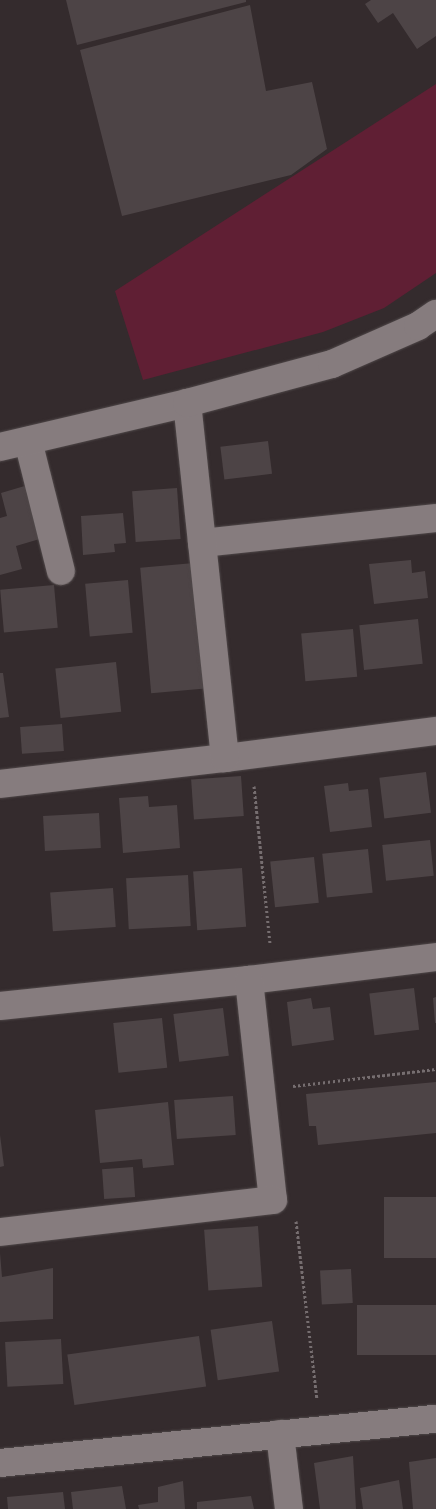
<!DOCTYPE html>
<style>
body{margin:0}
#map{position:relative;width:436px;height:1509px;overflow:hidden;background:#342b2d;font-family:Bitter,serif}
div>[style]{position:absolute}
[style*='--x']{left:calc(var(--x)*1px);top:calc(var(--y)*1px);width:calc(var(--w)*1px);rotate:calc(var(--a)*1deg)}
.green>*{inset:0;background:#601f34}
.building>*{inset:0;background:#4d4446;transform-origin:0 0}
.path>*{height:3px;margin-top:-1.5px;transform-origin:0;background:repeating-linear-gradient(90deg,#766e70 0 2.5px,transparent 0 5px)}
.roads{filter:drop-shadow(0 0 1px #4f4849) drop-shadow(0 0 1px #4f4849)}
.minor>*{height:28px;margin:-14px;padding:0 14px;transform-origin:14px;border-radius:14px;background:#867c7e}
.tertiary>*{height:28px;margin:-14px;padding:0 14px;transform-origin:14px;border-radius:14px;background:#867c7e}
span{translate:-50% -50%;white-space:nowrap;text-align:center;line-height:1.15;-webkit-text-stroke:4px #342b2d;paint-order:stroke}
</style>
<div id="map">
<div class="green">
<i style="clip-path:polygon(436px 84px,436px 273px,384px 308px,323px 332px,143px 380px,115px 291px)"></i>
</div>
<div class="building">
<i style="clip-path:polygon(66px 0,246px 0,246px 2px,77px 45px)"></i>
<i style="clip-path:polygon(371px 0,436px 0,436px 36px,417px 49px,393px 13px,378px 23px,365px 4px)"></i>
<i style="clip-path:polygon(250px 5px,266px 91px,312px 82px,327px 149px,291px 175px,122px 216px,80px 50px)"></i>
<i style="left:268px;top:441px;width:33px;height:48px;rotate:83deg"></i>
<i style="clip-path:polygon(28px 485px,43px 538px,16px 546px,22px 569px,0 575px,0 518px,7px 516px,1px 493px)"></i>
<i style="left:177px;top:488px;width:51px;height:45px;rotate:86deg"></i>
<i style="clip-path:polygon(123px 513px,126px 543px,114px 544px,115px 552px,83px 555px,81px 516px)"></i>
<i style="clip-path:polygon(411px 560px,412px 573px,425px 571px,428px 598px,374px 604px,369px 564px)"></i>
<i style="left:194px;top:563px;width:126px;height:54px;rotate:85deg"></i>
<i style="left:128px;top:580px;width:53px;height:43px;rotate:85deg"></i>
<i style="left:54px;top:585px;width:43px;height:54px;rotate:85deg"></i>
<i style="left:418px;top:619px;width:45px;height:59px;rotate:84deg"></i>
<i style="left:353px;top:629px;width:48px;height:52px;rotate:85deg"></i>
<i style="left:116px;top:662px;width:50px;height:61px;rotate:84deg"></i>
<i style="clip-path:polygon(0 673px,3px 673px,9px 717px,0 718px)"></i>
<i style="left:62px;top:724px;width:27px;height:42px;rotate:86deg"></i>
<i style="left:426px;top:772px;width:41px;height:47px;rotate:83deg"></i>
<i style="left:241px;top:776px;width:40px;height:50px;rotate:86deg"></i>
<i style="clip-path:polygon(348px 783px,349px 791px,368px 789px,372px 827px,330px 832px,324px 786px)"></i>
<i style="clip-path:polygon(148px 796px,149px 807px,177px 805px,180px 848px,123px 853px,119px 798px)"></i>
<i style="left:99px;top:813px;width:35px;height:56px;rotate:87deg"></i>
<i style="left:430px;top:840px;width:36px;height:48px;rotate:84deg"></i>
<i style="left:368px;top:849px;width:44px;height:46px;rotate:84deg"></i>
<i style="left:314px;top:857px;width:46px;height:44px;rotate:84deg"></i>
<i style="left:242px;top:868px;width:59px;height:49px;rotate:86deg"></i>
<i style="left:188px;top:875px;width:51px;height:62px;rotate:87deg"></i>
<i style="left:113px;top:888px;width:39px;height:63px;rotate:86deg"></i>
<i style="left:414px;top:988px;width:42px;height:45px;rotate:83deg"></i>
<i style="clip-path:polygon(436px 997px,436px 1023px,435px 1023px,433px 998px)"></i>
<i style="clip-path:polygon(311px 998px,313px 1009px,330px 1007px,334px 1040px,292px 1046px,287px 1002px)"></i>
<i style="left:223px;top:1008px;width:48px;height:50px;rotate:83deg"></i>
<i style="left:162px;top:1018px;width:50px;height:49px;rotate:84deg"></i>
<i style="clip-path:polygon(436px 1082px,436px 1133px,318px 1145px,316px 1126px,309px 1126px,306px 1094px)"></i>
<i style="left:233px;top:1096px;width:39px;height:59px;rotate:86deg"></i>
<i style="clip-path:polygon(168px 1102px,174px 1165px,143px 1168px,142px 1159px,100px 1163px,95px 1110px)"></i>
<i style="clip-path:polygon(0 1135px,4px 1166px,0 1167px)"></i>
<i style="left:133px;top:1167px;width:30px;height:31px;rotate:86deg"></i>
<i style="left:436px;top:1197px;width:61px;height:52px;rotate:90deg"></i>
<i style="left:258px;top:1226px;width:61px;height:54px;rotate:86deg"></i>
<i style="clip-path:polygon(0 1253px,2px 1277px,53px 1268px,53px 1319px,0 1322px)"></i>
<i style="left:351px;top:1269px;width:34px;height:31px;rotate:87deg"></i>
<i style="left:436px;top:1305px;width:50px;height:79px;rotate:90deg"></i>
<i style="left:272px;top:1321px;width:51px;height:62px;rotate:82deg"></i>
<i style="left:199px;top:1336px;width:51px;height:133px;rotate:82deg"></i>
<i style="left:61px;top:1339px;width:45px;height:56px;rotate:87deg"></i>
<i style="clip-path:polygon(353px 1456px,356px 1509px,320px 1509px,314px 1463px)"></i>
<i style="clip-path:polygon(436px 1458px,436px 1509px,413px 1509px,409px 1462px)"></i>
<i style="clip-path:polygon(399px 1480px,403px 1509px,363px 1509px,360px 1488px)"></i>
<i style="clip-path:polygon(183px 1481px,185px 1509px,139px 1509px,138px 1505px,158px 1502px,158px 1487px)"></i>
<i style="clip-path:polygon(122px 1486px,126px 1509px,73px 1509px,71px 1492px)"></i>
<i style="clip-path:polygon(63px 1492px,65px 1509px,8px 1509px,7px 1497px)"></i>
<i style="clip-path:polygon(251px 1496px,254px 1509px,197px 1509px,197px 1502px)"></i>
</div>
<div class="path">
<i style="--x:254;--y:786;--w:159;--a:84.2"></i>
<i style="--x:293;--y:1086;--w:144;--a:-6.8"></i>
<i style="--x:296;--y:1221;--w:179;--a:83.3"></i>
</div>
<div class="roads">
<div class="minor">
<i style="--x:28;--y:441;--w:134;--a:75.8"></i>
<i style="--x:202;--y:543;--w:235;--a:-6.1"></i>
<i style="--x:225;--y:758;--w:213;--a:-7.3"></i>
<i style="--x:0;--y:784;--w:226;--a:-6.6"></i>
<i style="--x:225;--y:758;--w:357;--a:-96.1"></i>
<i style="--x:249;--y:980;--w:188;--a:-7"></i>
<i style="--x:0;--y:1006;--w:250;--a:-6"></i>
<i style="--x:249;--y:980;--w:221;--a:83.8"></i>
<i style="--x:273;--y:1200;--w:275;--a:173.3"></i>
<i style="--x:280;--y:1434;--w:76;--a:83.2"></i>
<i style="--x:0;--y:1463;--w:438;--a:-5.8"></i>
</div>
<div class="tertiary">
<i style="--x:0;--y:447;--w:192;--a:-13.2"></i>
<i style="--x:187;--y:403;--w:150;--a:-15.1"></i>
<i style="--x:332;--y:364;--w:94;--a:-23.8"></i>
<i style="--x:418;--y:326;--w:22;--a:-34"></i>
</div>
</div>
</div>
